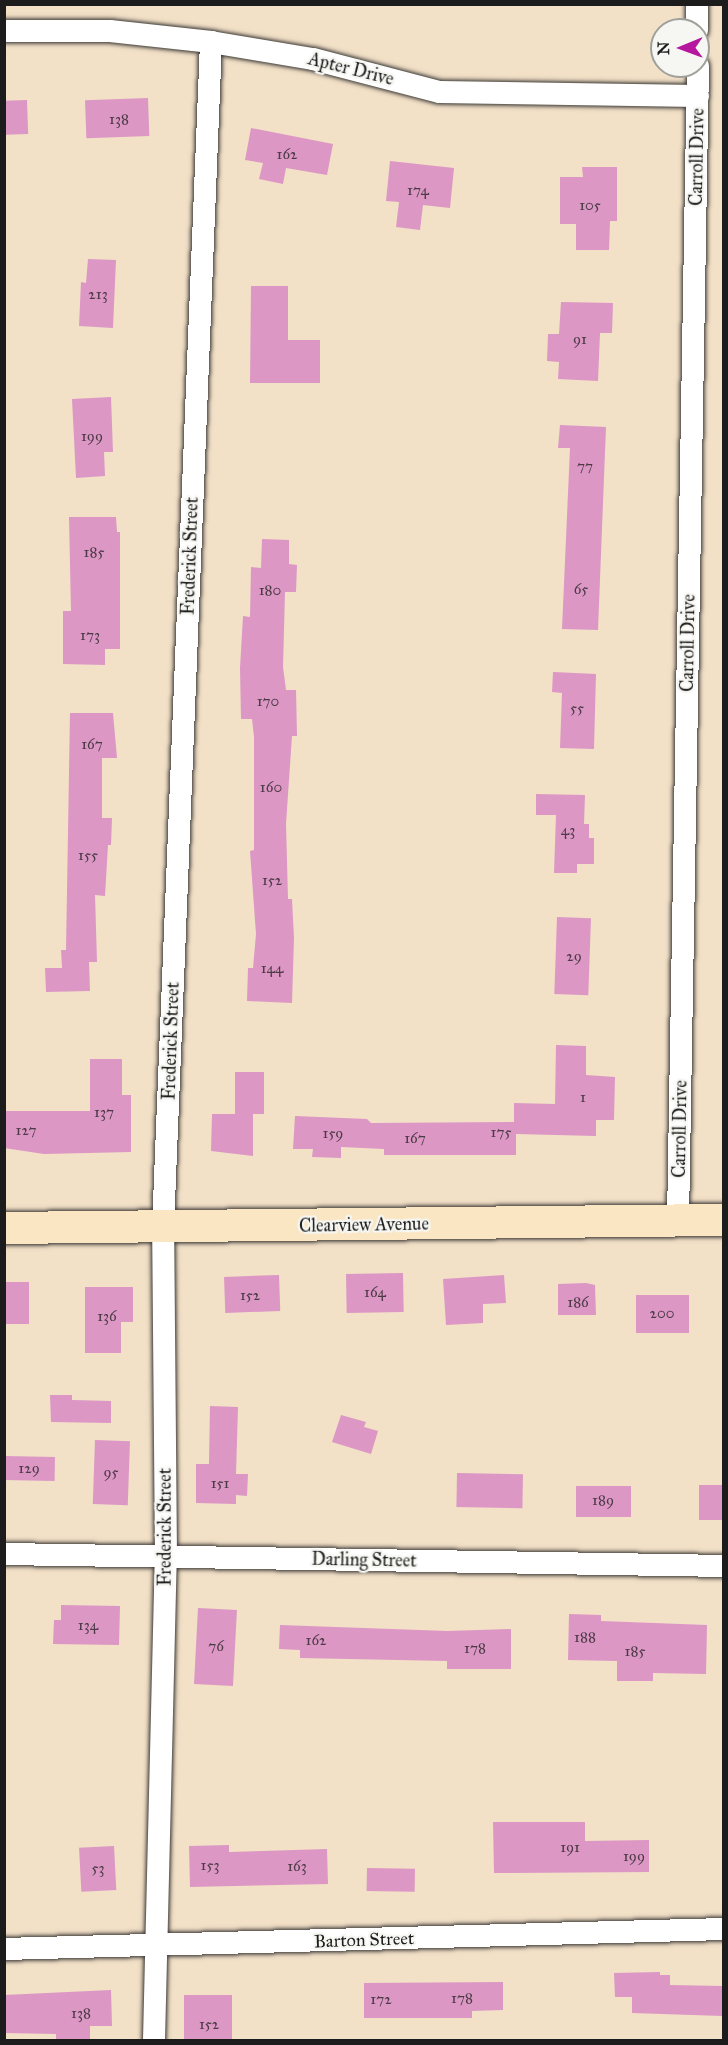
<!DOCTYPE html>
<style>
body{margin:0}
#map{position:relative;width:728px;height:2045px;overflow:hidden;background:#f2e0c7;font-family:"IM FELL Great Primer",serif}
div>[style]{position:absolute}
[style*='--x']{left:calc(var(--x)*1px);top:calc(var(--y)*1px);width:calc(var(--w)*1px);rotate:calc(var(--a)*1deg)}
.building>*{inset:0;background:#dc97c5;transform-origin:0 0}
.roads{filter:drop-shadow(0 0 2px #3c3936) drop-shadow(0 0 2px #3c3936)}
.street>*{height:22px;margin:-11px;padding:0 11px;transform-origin:11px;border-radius:11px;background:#fff}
.secondary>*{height:32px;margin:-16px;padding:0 16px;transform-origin:16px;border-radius:16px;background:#fbe6c4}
span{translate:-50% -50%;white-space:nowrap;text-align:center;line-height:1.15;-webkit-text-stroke:4.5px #f6f6f2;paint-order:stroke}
.number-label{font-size:15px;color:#4c3b46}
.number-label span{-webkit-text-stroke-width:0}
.street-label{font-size:18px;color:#1c1c1c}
.frame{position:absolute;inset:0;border:6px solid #1c1c1c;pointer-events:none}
.north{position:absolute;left:650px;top:18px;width:60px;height:60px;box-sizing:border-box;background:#f6f6f2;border:2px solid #9f9f9c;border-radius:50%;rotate:269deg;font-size:16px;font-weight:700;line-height:24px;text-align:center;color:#1c1c1c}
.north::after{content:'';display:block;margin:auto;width:21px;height:27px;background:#b5179e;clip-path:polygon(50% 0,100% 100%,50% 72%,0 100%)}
</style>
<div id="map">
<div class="building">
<i style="left:148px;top:98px;width:38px;height:63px;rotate:88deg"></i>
<i style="left:27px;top:100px;width:34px;height:23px;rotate:88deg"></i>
<i style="clip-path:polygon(251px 128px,333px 144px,327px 175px,286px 168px,283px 184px,259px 179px,263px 163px,245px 160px)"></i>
<i style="clip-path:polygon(390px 161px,454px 168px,450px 208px,423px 205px,420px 230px,396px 227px,399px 202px,386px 201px)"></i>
<i style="clip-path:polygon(582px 167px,617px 167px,617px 221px,610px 221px,609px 250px,576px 250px,576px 224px,560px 224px,560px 177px,583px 177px)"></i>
<i style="clip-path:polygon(88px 259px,116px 260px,113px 328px,79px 326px,81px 282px,86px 283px)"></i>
<i style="clip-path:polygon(251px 286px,288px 286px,288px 340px,320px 340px,320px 383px,250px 383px)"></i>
<i style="clip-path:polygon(561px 302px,613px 303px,612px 333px,600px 333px,598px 381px,558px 379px,559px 362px,547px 361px,548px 334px,559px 334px)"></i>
<i style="clip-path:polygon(111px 397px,113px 452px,104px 452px,105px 476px,76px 478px,72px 399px)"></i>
<i style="clip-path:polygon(560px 425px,606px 427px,598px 630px,562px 629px,570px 448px,558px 448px)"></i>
<i style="clip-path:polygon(69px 517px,116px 517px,117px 532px,120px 532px,120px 649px,105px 649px,105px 665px,63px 664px,63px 611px,71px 611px)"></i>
<i style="clip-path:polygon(262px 539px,289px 540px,289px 564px,297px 565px,296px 592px,285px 592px,283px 667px,286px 690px,296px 690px,297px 736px,292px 736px,286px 824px,288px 899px,292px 899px,294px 938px,292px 1003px,247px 1001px,248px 968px,253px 968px,256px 934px,250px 851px,254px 850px,254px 737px,252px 719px,241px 719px,240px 668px,243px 616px,250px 617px,251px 567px,261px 568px)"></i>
<i style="clip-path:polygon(553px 672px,596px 674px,594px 749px,560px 748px,562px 693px,552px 692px)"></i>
<i style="clip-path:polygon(70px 713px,113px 713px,117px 758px,102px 758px,102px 818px,112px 818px,111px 845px,108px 845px,105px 896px,95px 895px,97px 962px,89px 962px,90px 991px,46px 992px,45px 968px,62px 968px,61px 950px,66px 950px)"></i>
<i style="clip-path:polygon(536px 794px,585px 795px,584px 824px,589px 824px,589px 838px,594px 838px,594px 864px,577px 864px,577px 873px,554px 873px,556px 815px,536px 815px)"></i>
<i style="left:557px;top:917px;width:34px;height:77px;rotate:2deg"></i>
<i style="clip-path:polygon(556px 1045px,586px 1046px,586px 1075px,615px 1077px,614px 1120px,596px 1120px,596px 1136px,516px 1134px,516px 1155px,384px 1155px,384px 1149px,341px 1147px,341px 1158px,312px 1157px,313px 1149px,293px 1149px,295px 1116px,367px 1119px,371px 1123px,514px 1122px,514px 1103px,555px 1104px)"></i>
<i style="clip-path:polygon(90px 1059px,122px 1059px,122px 1095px,131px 1095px,131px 1152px,44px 1154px,4px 1148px,4px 1111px,90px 1111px)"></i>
<i style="left:235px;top:1072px;width:29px;height:42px"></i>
<i style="clip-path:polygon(212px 1114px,253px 1114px,253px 1156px,211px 1151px)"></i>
<i style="left:403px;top:1273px;width:39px;height:57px;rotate:89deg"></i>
<i style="left:279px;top:1275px;width:36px;height:55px;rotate:88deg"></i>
<i style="clip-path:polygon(504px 1275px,506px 1303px,483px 1304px,483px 1323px,446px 1325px,443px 1279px)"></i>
<i style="left:4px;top:1282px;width:25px;height:42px"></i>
<i style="clip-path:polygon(586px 1283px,595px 1285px,596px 1315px,558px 1315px,558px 1284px)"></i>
<i style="clip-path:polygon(85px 1287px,133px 1287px,133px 1322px,121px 1322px,121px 1353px,85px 1353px)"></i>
<i style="left:636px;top:1295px;width:53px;height:38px"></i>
<i style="clip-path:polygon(50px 1395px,72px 1395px,72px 1400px,111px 1401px,111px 1423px,51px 1422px)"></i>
<i style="clip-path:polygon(210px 1406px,238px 1407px,236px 1474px,248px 1474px,247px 1496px,236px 1495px,236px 1504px,196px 1503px,196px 1464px,209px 1464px)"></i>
<i style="clip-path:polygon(341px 1415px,366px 1422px,364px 1427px,378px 1431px,371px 1454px,332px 1442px)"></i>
<i style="left:95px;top:1440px;width:35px;height:64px;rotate:2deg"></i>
<i style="left:4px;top:1456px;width:51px;height:24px;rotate:1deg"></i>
<i style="left:457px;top:1473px;width:66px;height:34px;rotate:1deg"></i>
<i style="left:723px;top:1485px;width:35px;height:24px;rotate:90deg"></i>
<i style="left:576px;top:1486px;width:55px;height:31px"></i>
<i style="clip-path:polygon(61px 1605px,120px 1606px,119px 1645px,53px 1644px,54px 1620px,61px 1620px)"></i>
<i style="left:198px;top:1608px;width:39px;height:76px;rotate:3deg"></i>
<i style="clip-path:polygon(569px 1614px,601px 1615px,601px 1621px,707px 1625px,706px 1674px,653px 1673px,653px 1681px,617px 1681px,617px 1661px,568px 1660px)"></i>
<i style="clip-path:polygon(280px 1625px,447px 1631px,511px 1629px,511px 1669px,447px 1669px,447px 1661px,300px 1658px,300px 1650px,279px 1649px)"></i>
<i style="clip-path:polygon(493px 1822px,585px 1822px,585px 1841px,649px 1840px,649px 1872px,494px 1873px)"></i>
<i style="clip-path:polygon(229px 1845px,229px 1852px,327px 1849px,328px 1884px,190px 1887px,189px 1846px)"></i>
<i style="left:114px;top:1846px;width:44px;height:35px;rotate:87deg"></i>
<i style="left:367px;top:1868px;width:48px;height:23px;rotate:1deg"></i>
<i style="clip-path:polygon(660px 1972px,660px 1975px,670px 1975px,670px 1985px,723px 1986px,723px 2016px,632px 2013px,632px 1997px,615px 1997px,614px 1973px)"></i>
<i style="clip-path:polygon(503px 1982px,503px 2010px,472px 2011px,472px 2018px,364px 2018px,364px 1983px)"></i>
<i style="clip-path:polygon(111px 1990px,112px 2026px,90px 2026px,90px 2040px,56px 2040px,56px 2034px,4px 2033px,4px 1995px)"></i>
<i style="left:184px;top:1995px;width:48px;height:45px"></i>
</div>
<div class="roads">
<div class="street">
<i style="--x:697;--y:4;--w:26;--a:90"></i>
<i style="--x:4;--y:31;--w:106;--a:0"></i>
<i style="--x:110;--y:31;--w:102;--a:6.2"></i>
<i style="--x:211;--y:42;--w:103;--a:9.5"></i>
<i style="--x:313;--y:59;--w:131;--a:14.6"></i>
<i style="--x:440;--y:92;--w:258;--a:0.9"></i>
<i style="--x:678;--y:1221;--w:1155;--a:-89.01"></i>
<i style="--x:4;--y:1554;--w:720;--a:0.95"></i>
<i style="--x:4;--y:1949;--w:720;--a:-1.59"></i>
<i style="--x:154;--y:2040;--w:483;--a:-88.6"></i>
<i style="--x:166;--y:1557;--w:330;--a:-90.5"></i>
<i style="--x:163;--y:1227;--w:1186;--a:-87.68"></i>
</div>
<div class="secondary">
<i style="--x:4;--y:1228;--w:720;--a:-0.64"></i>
</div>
</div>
<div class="number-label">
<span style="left:119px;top:120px">138</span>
<span style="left:287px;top:155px">162</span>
<span style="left:418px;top:191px">174</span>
<span style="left:590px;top:206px">105</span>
<span style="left:98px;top:295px">213</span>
<span style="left:580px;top:340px">91</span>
<span style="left:92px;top:437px">199</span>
<span style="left:585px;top:467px">77</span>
<span style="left:94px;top:553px">185</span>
<span style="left:581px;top:590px">65</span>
<span style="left:270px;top:591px">180</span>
<span style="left:90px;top:636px">173</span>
<span style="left:268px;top:702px">170</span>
<span style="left:577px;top:709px">55</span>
<span style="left:92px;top:745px">167</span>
<span style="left:271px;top:788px">160</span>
<span style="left:568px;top:831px">43</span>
<span style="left:88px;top:856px">155</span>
<span style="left:272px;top:881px">152</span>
<span style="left:574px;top:957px">29</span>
<span style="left:272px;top:969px">144</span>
<span style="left:583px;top:1098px">1</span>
<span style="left:104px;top:1113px">137</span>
<span style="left:26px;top:1131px">127</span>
<span style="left:501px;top:1133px">175</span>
<span style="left:333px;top:1134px">159</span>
<span style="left:415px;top:1139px">167</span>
<span style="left:375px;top:1293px">164</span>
<span style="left:250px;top:1296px">152</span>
<span style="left:578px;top:1303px">186</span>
<span style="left:662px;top:1314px">200</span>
<span style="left:107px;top:1317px">136</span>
<span style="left:29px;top:1469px">129</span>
<span style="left:111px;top:1473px">95</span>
<span style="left:220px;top:1484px">151</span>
<span style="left:603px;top:1501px">189</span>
<span style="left:88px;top:1626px">134</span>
<span style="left:585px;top:1638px">188</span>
<span style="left:316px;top:1641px">162</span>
<span style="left:216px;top:1647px">76</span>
<span style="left:475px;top:1649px">178</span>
<span style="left:635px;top:1652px">185</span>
<span style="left:570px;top:1848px">191</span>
<span style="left:634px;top:1857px">199</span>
<span style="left:210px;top:1866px">153</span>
<span style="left:297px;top:1867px">163</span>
<span style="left:98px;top:1869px">53</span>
<span style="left:462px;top:1999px">178</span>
<span style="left:381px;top:2000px">172</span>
<span style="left:81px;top:2014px">138</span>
<span style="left:209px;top:2025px">152</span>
</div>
<div class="street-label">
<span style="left:351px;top:69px;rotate:14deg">Apter Drive</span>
<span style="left:697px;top:157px;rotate:-89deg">Carroll Drive</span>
<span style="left:190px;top:556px;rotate:-88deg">Frederick Street</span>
<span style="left:688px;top:643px;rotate:-89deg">Carroll Drive</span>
<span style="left:171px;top:1041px;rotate:-88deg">Frederick Street</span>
<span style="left:680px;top:1129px;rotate:-89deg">Carroll Drive</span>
<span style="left:364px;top:1225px;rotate:-1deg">Clearview Avenue</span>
<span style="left:165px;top:1527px;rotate:-90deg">Frederick Street</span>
<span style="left:364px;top:1560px;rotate:1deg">Darling Street</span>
<span style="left:364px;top:1940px;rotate:-2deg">Barton Street</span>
</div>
<div class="frame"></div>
<div class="north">N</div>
</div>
